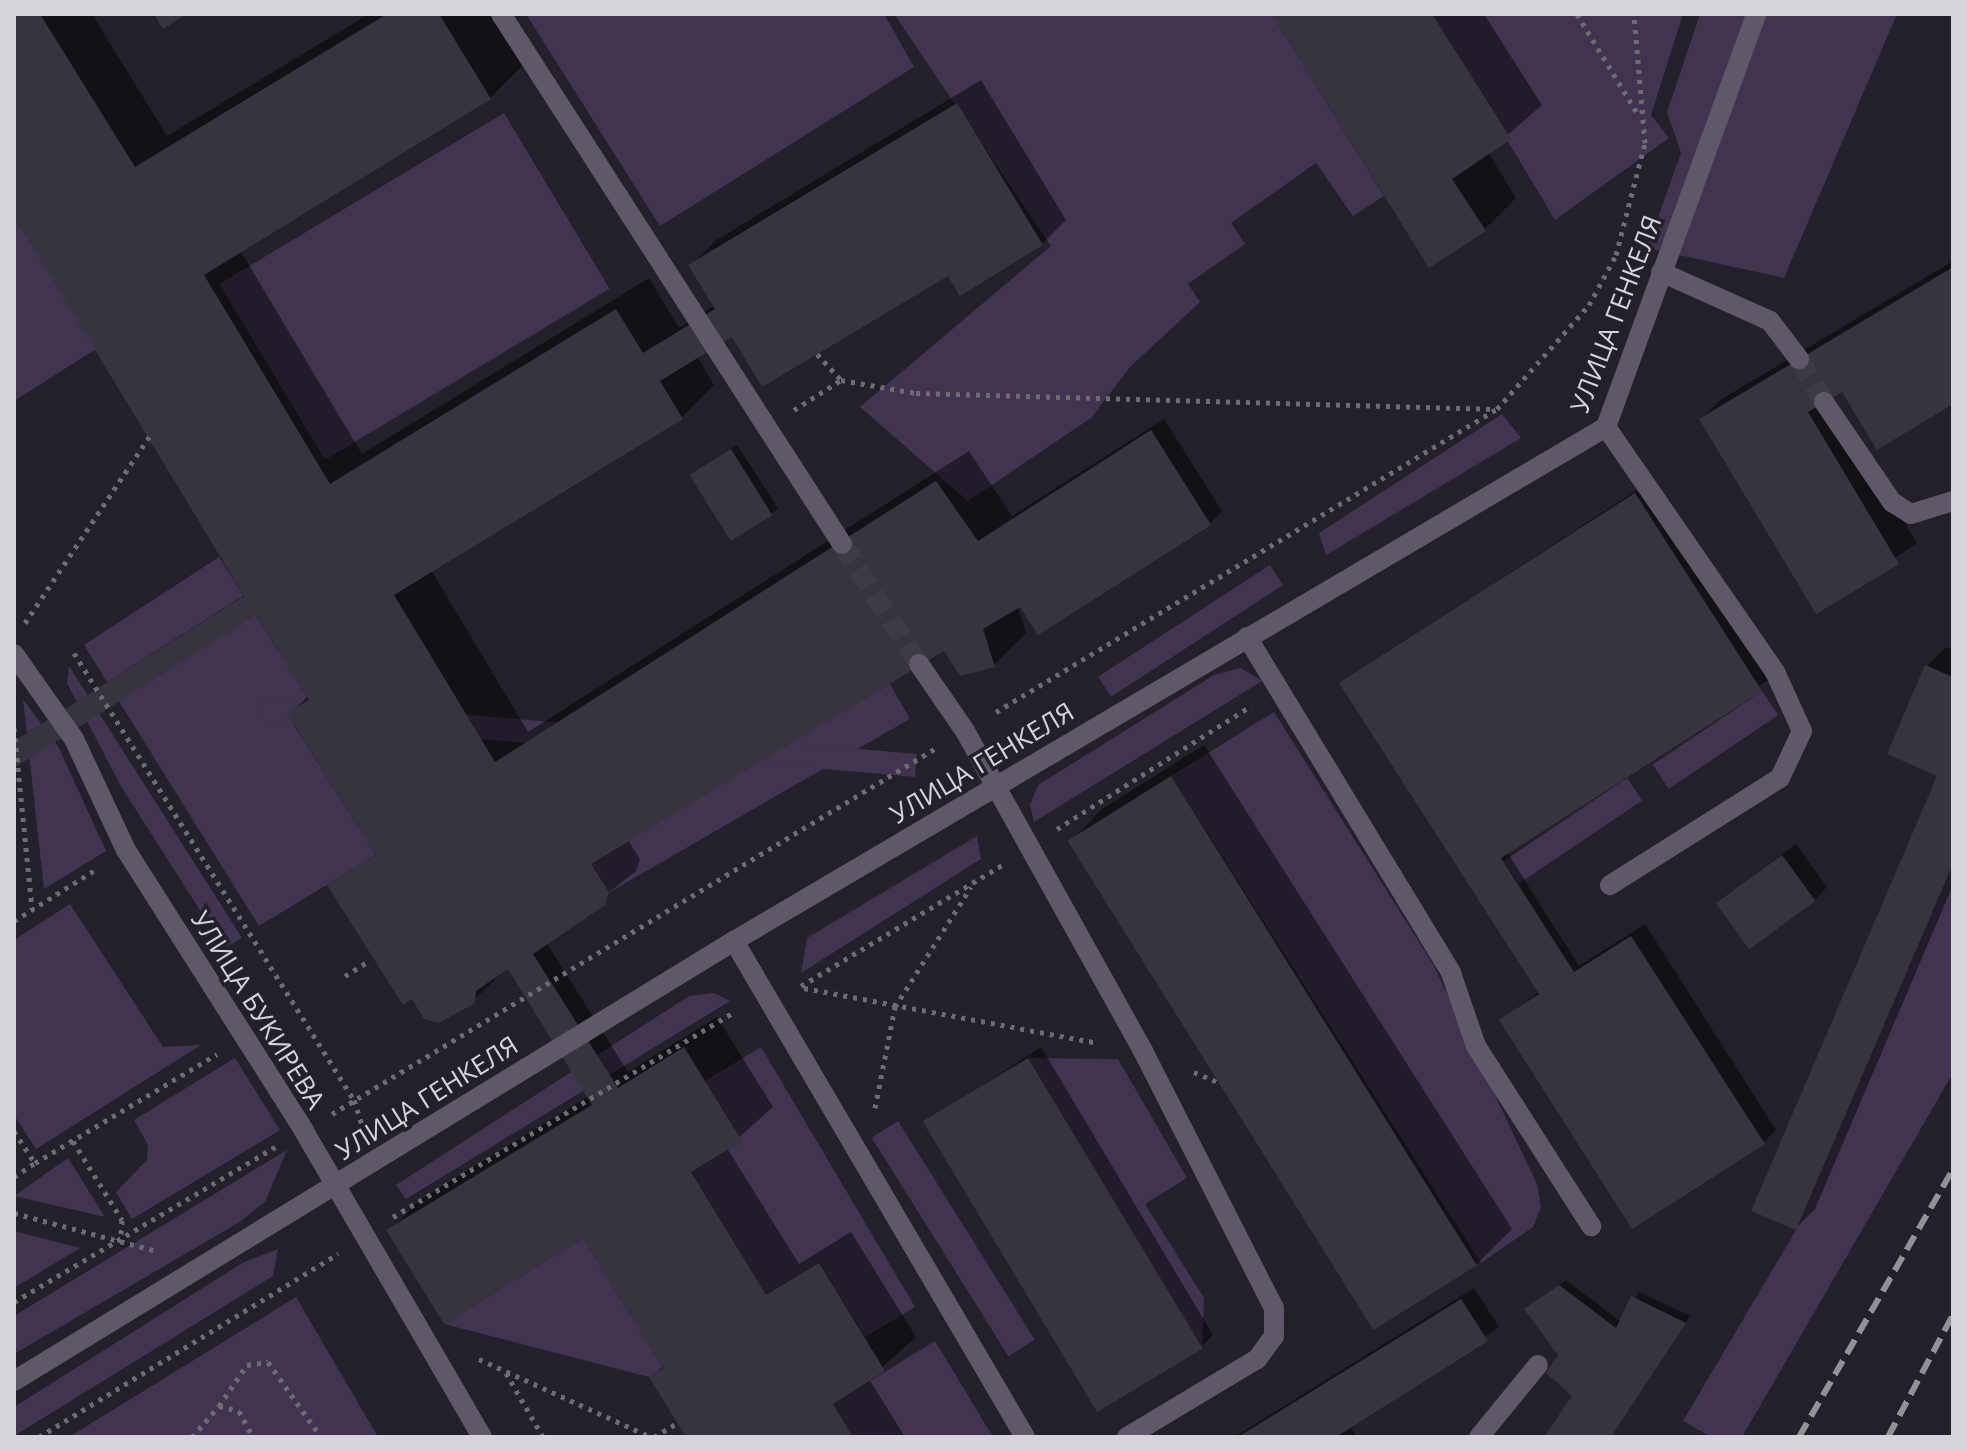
<!DOCTYPE html>
<meta charset="utf-8">
<style>
body{margin:0}
#map{position:relative;width:1967px;height:1451px;overflow:hidden;background:#24202a;font-family:"Open Sans",sans-serif}
div>[style]{position:absolute}
[style*='--x']{left:calc(var(--x)*1px);top:calc(var(--y)*1px);width:calc(var(--w)*1px);rotate:calc(var(--a)*1deg)}
.green>*{inset:0;background:#403450;transform-origin:0 0}
.shadow>*{inset:0;background:#0007}
.building>*{inset:0;background:#38343f;transform-origin:0 0}
.minor-tunnel>*{height:20px;margin-top:-10px;transform-origin:0;background:repeating-linear-gradient(90deg,#3f3b45 0 20px,transparent 0 30px)}
.path>*{height:5px;margin-top:-2.5px;transform-origin:0;background:repeating-linear-gradient(90deg,#6f6b74 0 4px,transparent 0 10px)}
.minor>*{height:20px;margin:-10px;padding:0 10px;transform-origin:10px;border-radius:10px;background:#5e5868}
.rail>*{height:6px;margin-top:-3px;transform-origin:0;background:repeating-linear-gradient(90deg,#939098 0 16px,transparent 0 24px)}
span{translate:-50% -50%;white-space:nowrap;text-align:center;line-height:1.15;-webkit-text-stroke:7px #24202a;paint-order:stroke}
.street-label{font-size:26px;color:#d6d3db}
.frame{position:absolute;inset:0;border:16px solid #d6d3db;pointer-events:none}
</style>
<div id="map">
<div class="green">
<i style="clip-path:polygon(526px 14px,884px 14px,914px 67px,660px 226px)"></i>
<i style="clip-path:polygon(894px 14px,1272px 14px,1384px 196px,1353px 216px,1316px 163px,1231px 223px,1245px 244px,1188px 284px,1200px 302px,1130px 367px,1091px 418px,968px 501px,860px 407px,1051px 246px)"></i>
<i style="clip-path:polygon(1432px 14px,1683px 14px,1651px 115px,1669px 138px,1555px 220px)"></i>
<i style="clip-path:polygon(1700px 14px,1897px 14px,1784px 278px,1647px 248px,1681px 153px,1667px 112px)"></i>
<i style="left:504px;top:113px;width:205px;height:332px;rotate:59deg"></i>
<i style="clip-path:polygon(14px 216px,96px 349px,14px 401px)"></i>
<i style="clip-path:polygon(1502px 414px,1521px 438px,1326px 555px,1319px 533px)"></i>
<i style="clip-path:polygon(219px 557px,309px 700px,287px 714px,376px 855px,259px 926px,84px 645px)"></i>
<i style="left:1270px;top:565px;width:24px;height:205px;rotate:57deg"></i>
<i style="clip-path:polygon(69px 666px,242px 938px,224px 948px,122px 788px,67px 683px)"></i>
<i style="clip-path:polygon(1241px 668px,1262px 681px,1034px 822px,1030px 805px,1038px 785px,1214px 675px)"></i>
<i style="left:890px;top:684px;width:40px;height:349px;rotate:60deg"></i>
<i style="left:1762px;top:691px;width:29px;height:132px;rotate:56deg"></i>
<i style="clip-path:polygon(23px 699px,59px 748px,106px 851px,44px 889px)"></i>
<i style="clip-path:polygon(1274px 712px,1433px 964px,1537px 1184px,1541px 1207px,1533px 1227px,1481px 1263px,1171px 776px)"></i>
<i style="left:917px;top:754px;width:23px;height:658px;rotate:95deg"></i>
<i style="left:1627px;top:778px;width:27px;height:149px;rotate:56deg"></i>
<i style="clip-path:polygon(977px 836px,981px 859px,801px 973px,807px 938px)"></i>
<i style="clip-path:polygon(1953px 864px,1953px 1073px,1742px 1437px,1711px 1437px,1683px 1421px,1796px 1230px)"></i>
<i style="clip-path:polygon(70px 904px,163px 1047px,201px 1045px,36px 1149px,14px 1115px,14px 940px)"></i>
<i style="clip-path:polygon(714px 993px,730px 1001px,406px 1199px,396px 1185px,689px 996px)"></i>
<i style="clip-path:polygon(761px 1047px,915px 1307px,865px 1337px,819px 1263px,766px 1295px,691px 1172px,742px 1141px,705px 1081px)"></i>
<i style="clip-path:polygon(235px 1058px,280px 1130px,132px 1219px,116px 1192px,147px 1160px,148px 1145px,134px 1120px)"></i>
<i style="clip-path:polygon(1028px 1058px,1118px 1059px,1187px 1178px,1145px 1204px,1204px 1298px,1202px 1349px)"></i>
<i style="left:898px;top:1121px;width:258px;height:31px;rotate:58deg"></i>
<i style="clip-path:polygon(287px 1150px,265px 1202px,238px 1223px,14px 1354px,14px 1316px)"></i>
<i style="clip-path:polygon(68px 1158px,105px 1217px,14px 1196px)"></i>
<i style="clip-path:polygon(14px 1231px,80px 1248px,14px 1288px)"></i>
<i style="clip-path:polygon(583px 1238px,663px 1368px,649px 1377px,444px 1324px)"></i>
<i style="clip-path:polygon(278px 1249px,273px 1276px,14px 1436px,14px 1407px,244px 1262px)"></i>
<i style="clip-path:polygon(296px 1297px,378px 1437px,69px 1437px)"></i>
<i style="clip-path:polygon(935px 1341px,993px 1437px,853px 1437px,833px 1404px)"></i>
</div>
<div class="shadow">
<i style="clip-path:polygon(14px 14px,92px 14px,167px 136px,369px 14px,490px 14px,522px 66px,490px 98px,240px 250px,362px 454px,649px 278px,679px 328px,715px 305px,691px 265px,715px 241px,981px 80px,1066px 220px,1042px 244px,733px 334px,697px 356px,714px 385px,682px 417px,431px 570px,528px 732px,969px 451px,1012px 516px,1164px 419px,1222px 511px,1210px 524px,1015px 598px,1026px 633px,994px 665px,945px 648px,628px 840px,640px 859px,636px 871px,546px 942px,628px 1072px,717px 1017px,773px 1107px,727px 1148px,799px 1264px,851px 1232px,916px 1337px,869px 1379px,905px 1437px,688px 1437px,652px 1377px,664px 1365px,584px 1236px,389px 1231px,421px 1199px,589px 1096px,509px 966px,473px 1001px,329px 885px,377px 854px,290px 714px,308px 696px,257px 611px,14px 766px,14px 741px,246px 594px,14px 213px)"></i>
<i style="clip-path:polygon(1275px 14px,1484px 14px,1542px 105px,1488px 152px,1516px 198px,1484px 230px)"></i>
<i style="clip-path:polygon(1953px 261px,1953px 402px,1842px 389px,1829px 397px,1917px 543px,1816px 611px,1701px 419px,1720px 400px)"></i>
<i style="clip-path:polygon(737px 445px,778px 508px,772px 513px,693px 475px)"></i>
<i style="clip-path:polygon(1649px 482px,1774px 676px,1507px 852px,1579px 966px,1645px 924px,1776px 1130px,1764px 1142px,1502px 1020px,1539px 992px,1342px 683px)"></i>
<i style="clip-path:polygon(1946px 647px,1953px 650px,1953px 885px,1815px 1209px,1796px 1228px,1940px 775px,1927px 666px)"></i>
<i style="clip-path:polygon(1204px 745px,1512px 1229px,1480px 1261px,1378px 1326px,1070px 842px,1102px 809px)"></i>
<i style="clip-path:polygon(1796px 844px,1827px 887px,1815px 900px,1718px 902px)"></i>
<i style="clip-path:polygon(1041px 1047px,1213px 1335px,1201px 1347px,926px 1122px)"></i>
<i style="clip-path:polygon(1566px 1280px,1621px 1322px,1639px 1292px,1690px 1316px,1611px 1437px,1546px 1437px,1575px 1395px,1533px 1303px)"></i>
<i style="clip-path:polygon(1474px 1288px,1499px 1327px,1349px 1425px,1357px 1437px,1234px 1437px)"></i>
</div>
<div class="building">
<i style="clip-path:polygon(14px 14px,40px 14px,135px 167px,387px 14px,439px 14px,491px 99px,204px 275px,330px 484px,616px 309px,643px 353px,715px 309px,688px 265px,957px 103px,1043px 245px,960px 296px,948px 276px,762px 387px,732px 337px,660px 381px,683px 419px,394px 595px,495px 762px,936px 481px,978px 541px,1151px 430px,1211px 525px,1038px 635px,1020px 607px,983px 629px,995px 667px,960px 676px,944px 651px,591px 864px,609px 892px,605px 905px,533px 954px,618px 1088px,684px 1047px,742px 1141px,691px 1172px,766px 1295px,819px 1263px,885px 1371px,833px 1404px,853px 1437px,686px 1437px,649px 1377px,663px 1368px,583px 1238px,444px 1324px,386px 1230px,592px 1105px,508px 969px,476px 991px,475px 1003px,439px 1023px,424px 1019px,412px 999px,403px 1005px,327px 885px,376px 855px,287px 713px,309px 700px,256px 615px,14px 768px,14px 741px,244px 596px,14px 216px)"></i>
<i style="clip-path:polygon(154px 14px,187px 14px,163px 29px)"></i>
<i style="clip-path:polygon(1272px 14px,1432px 14px,1511px 139px,1452px 179px,1486px 231px,1429px 268px)"></i>
<i style="clip-path:polygon(1953px 267px,1953px 404px,1877px 450px,1842px 392px,1808px 412px,1899px 564px,1816px 614px,1699px 419px)"></i>
<i style="left:731px;top:449px;width:78px;height:49px;rotate:58deg"></i>
<i style="clip-path:polygon(1635px 493px,1762px 691px,1501px 858px,1574px 972px,1631px 936px,1765px 1144px,1632px 1229px,1499px 1020px,1539px 994px,1339px 683px)"></i>
<i style="clip-path:polygon(1925px 665px,1953px 677px,1953px 864px,1796px 1230px,1751px 1211px,1937px 776px,1887px 754px)"></i>
<i style="left:1171px;top:776px;width:577px;height:122px;rotate:58deg"></i>
<i style="left:1782px;top:855px;width:57px;height:82px;rotate:54deg"></i>
<i style="left:1028px;top:1058px;width:339px;height:123px;rotate:59deg"></i>
<i style="clip-path:polygon(1559px 1285px,1616px 1328px,1631px 1296px,1686px 1323px,1611px 1437px,1544px 1437px,1572px 1396px,1546px 1373px,1558px 1355px,1524px 1309px)"></i>
<i style="clip-path:polygon(1461px 1299px,1488px 1341px,1336px 1437px,1238px 1437px)"></i>
</div>
<div class="minor-tunnel">
<i style="--x:1799;--y:359;--w:50;--a:59.8"></i>
<i style="--x:842;--y:544;--w:143;--a:57.3"></i>
</div>
<div class="path">
<i style="--x:1577;--y:14;--w:119;--a:58.7"></i>
<i style="--x:817;--y:354;--w:35;--a:47"></i>
<i style="--x:841;--y:380;--w:76;--a:9.8"></i>
<i style="--x:916;--y:393;--w:580;--a:1.58"></i>
<i style="--x:794;--y:410;--w:56;--a:-32.6"></i>
<i style="--x:25;--y:623;--w:224;--a:-56.3"></i>
<i style="--x:74;--y:653;--w:527;--a:57.94"></i>
<i style="--x:354;--y:1100;--w:28;--a:72"></i>
<i style="--x:996;--y:712;--w:585;--a:-31.17"></i>
<i style="--x:1497;--y:409;--w:139;--a:-48.5"></i>
<i style="--x:1589;--y:305;--w:57;--a:-61.6"></i>
<i style="--x:1616;--y:255;--w:116;--a:-75.5"></i>
<i style="--x:1645;--y:143;--w:129;--a:-94.9"></i>
<i style="--x:14;--y:728;--w:182;--a:84.3"></i>
<i style="--x:1057;--y:829;--w:230;--a:-32.4"></i>
<i style="--x:14;--y:921;--w:99;--a:-32.2"></i>
<i style="--x:345;--y:976;--w:28;--a:-32"></i>
<i style="--x:801;--y:986;--w:235;--a:-31"></i>
<i style="--x:804;--y:988;--w:298;--a:10.6"></i>
<i style="--x:1194;--y:1072;--w:30;--a:23"></i>
<i style="--x:875;--y:1108;--w:103;--a:-78.8"></i>
<i style="--x:895;--y:1007;--w:142;--a:-57.7"></i>
<i style="--x:332;--y:1114;--w:706;--a:-31.21"></i>
<i style="--x:14;--y:1131;--w:38;--a:57"></i>
<i style="--x:35;--y:1163;--w:212;--a:-30.9"></i>
<i style="--x:73;--y:1141;--w:93;--a:58.2"></i>
<i style="--x:122;--y:1220;--w:16;--a:94"></i>
<i style="--x:14;--y:1177;--w:25;--a:-34"></i>
<i style="--x:14;--y:1213;--w:148;--a:14.9"></i>
<i style="--x:393;--y:1217;--w:398;--a:-31"></i>
<i style="--x:14;--y:1302;--w:304;--a:-30.7"></i>
<i style="--x:479;--y:1359;--w:189;--a:24.4"></i>
<i style="--x:506;--y:1373;--w:74;--a:60"></i>
<i style="--x:219;--y:1406;--w:50;--a:-55.7"></i>
<i style="--x:247;--y:1365;--w:21;--a:-8"></i>
<i style="--x:268;--y:1362;--w:92;--a:54.8"></i>
<i style="--x:39;--y:1437;--w:351;--a:-31.5"></i>
<i style="--x:192;--y:1437;--w:41;--a:-48.9"></i>
<i style="--x:219;--y:1406;--w:21;--a:14"></i>
<i style="--x:239;--y:1411;--w:30;--a:62"></i>
<i style="--x:654;--y:1437;--w:27;--a:-31"></i>
</div>
<div class="minor">
<i style="--x:501;--y:14;--w:630;--a:57.24"></i>
<i style="--x:1661;--y:272;--w:120;--a:24.2"></i>
<i style="--x:1770;--y:321;--w:48;--a:52.7"></i>
<i style="--x:1824;--y:402;--w:121;--a:55.8"></i>
<i style="--x:1892;--y:502;--w:22;--a:32"></i>
<i style="--x:1911;--y:514;--w:44;--a:-17.2"></i>
<i style="--x:1606;--y:427;--w:298;--a:55.4"></i>
<i style="--x:1775;--y:672;--w:65;--a:65.4"></i>
<i style="--x:1802;--y:731;--w:52;--a:115.1"></i>
<i style="--x:1780;--y:778;--w:201;--a:147.8"></i>
<i style="--x:1247;--y:637;--w:393;--a:58.7"></i>
<i style="--x:1451;--y:973;--w:77;--a:71.1"></i>
<i style="--x:1476;--y:1046;--w:214;--a:57.4"></i>
<i style="--x:14;--y:654;--w:104;--a:54.8"></i>
<i style="--x:74;--y:739;--w:123;--a:64.9"></i>
<i style="--x:126;--y:850;--w:333;--a:57.6"></i>
<i style="--x:304;--y:1131;--w:354;--a:59.8"></i>
<i style="--x:919;--y:664;--w:81;--a:55.5"></i>
<i style="--x:965;--y:731;--w:366;--a:60.9"></i>
<i style="--x:1143;--y:1051;--w:288;--a:63"></i>
<i style="--x:1274;--y:1308;--w:28;--a:90"></i>
<i style="--x:1274;--y:1336;--w:29;--a:126"></i>
<i style="--x:1257;--y:1359;--w:152;--a:149"></i>
<i style="--x:734;--y:941;--w:575;--a:59.6"></i>
<i style="--x:14;--y:1381;--w:844;--a:-31.43"></i>
<i style="--x:734;--y:941;--w:1012;--a:-30.52"></i>
<i style="--x:1606;--y:427;--w:439;--a:-70"></i>
<i style="--x:1479;--y:1437;--w:93;--a:-50.7"></i>
</div>
<div class="rail">
<i style="--x:1799;--y:1437;--w:309;--a:-60.1"></i>
<i style="--x:1888;--y:1437;--w:138;--a:-62"></i>
</div>
<div class="street-label">
<span style="left:1616px;top:314px;rotate:-69deg">УЛИЦА ГЕНКЕЛЯ</span>
<span style="left:982px;top:763px;rotate:-31deg">УЛИЦА ГЕНКЕЛЯ</span>
<span style="left:258px;top:1010px;rotate:58deg">УЛИЦА БУКИРЕВА</span>
<span style="left:427px;top:1098px;rotate:-32deg">УЛИЦА ГЕНКЕЛЯ</span>
</div>
<div class="frame"></div>
</div>
